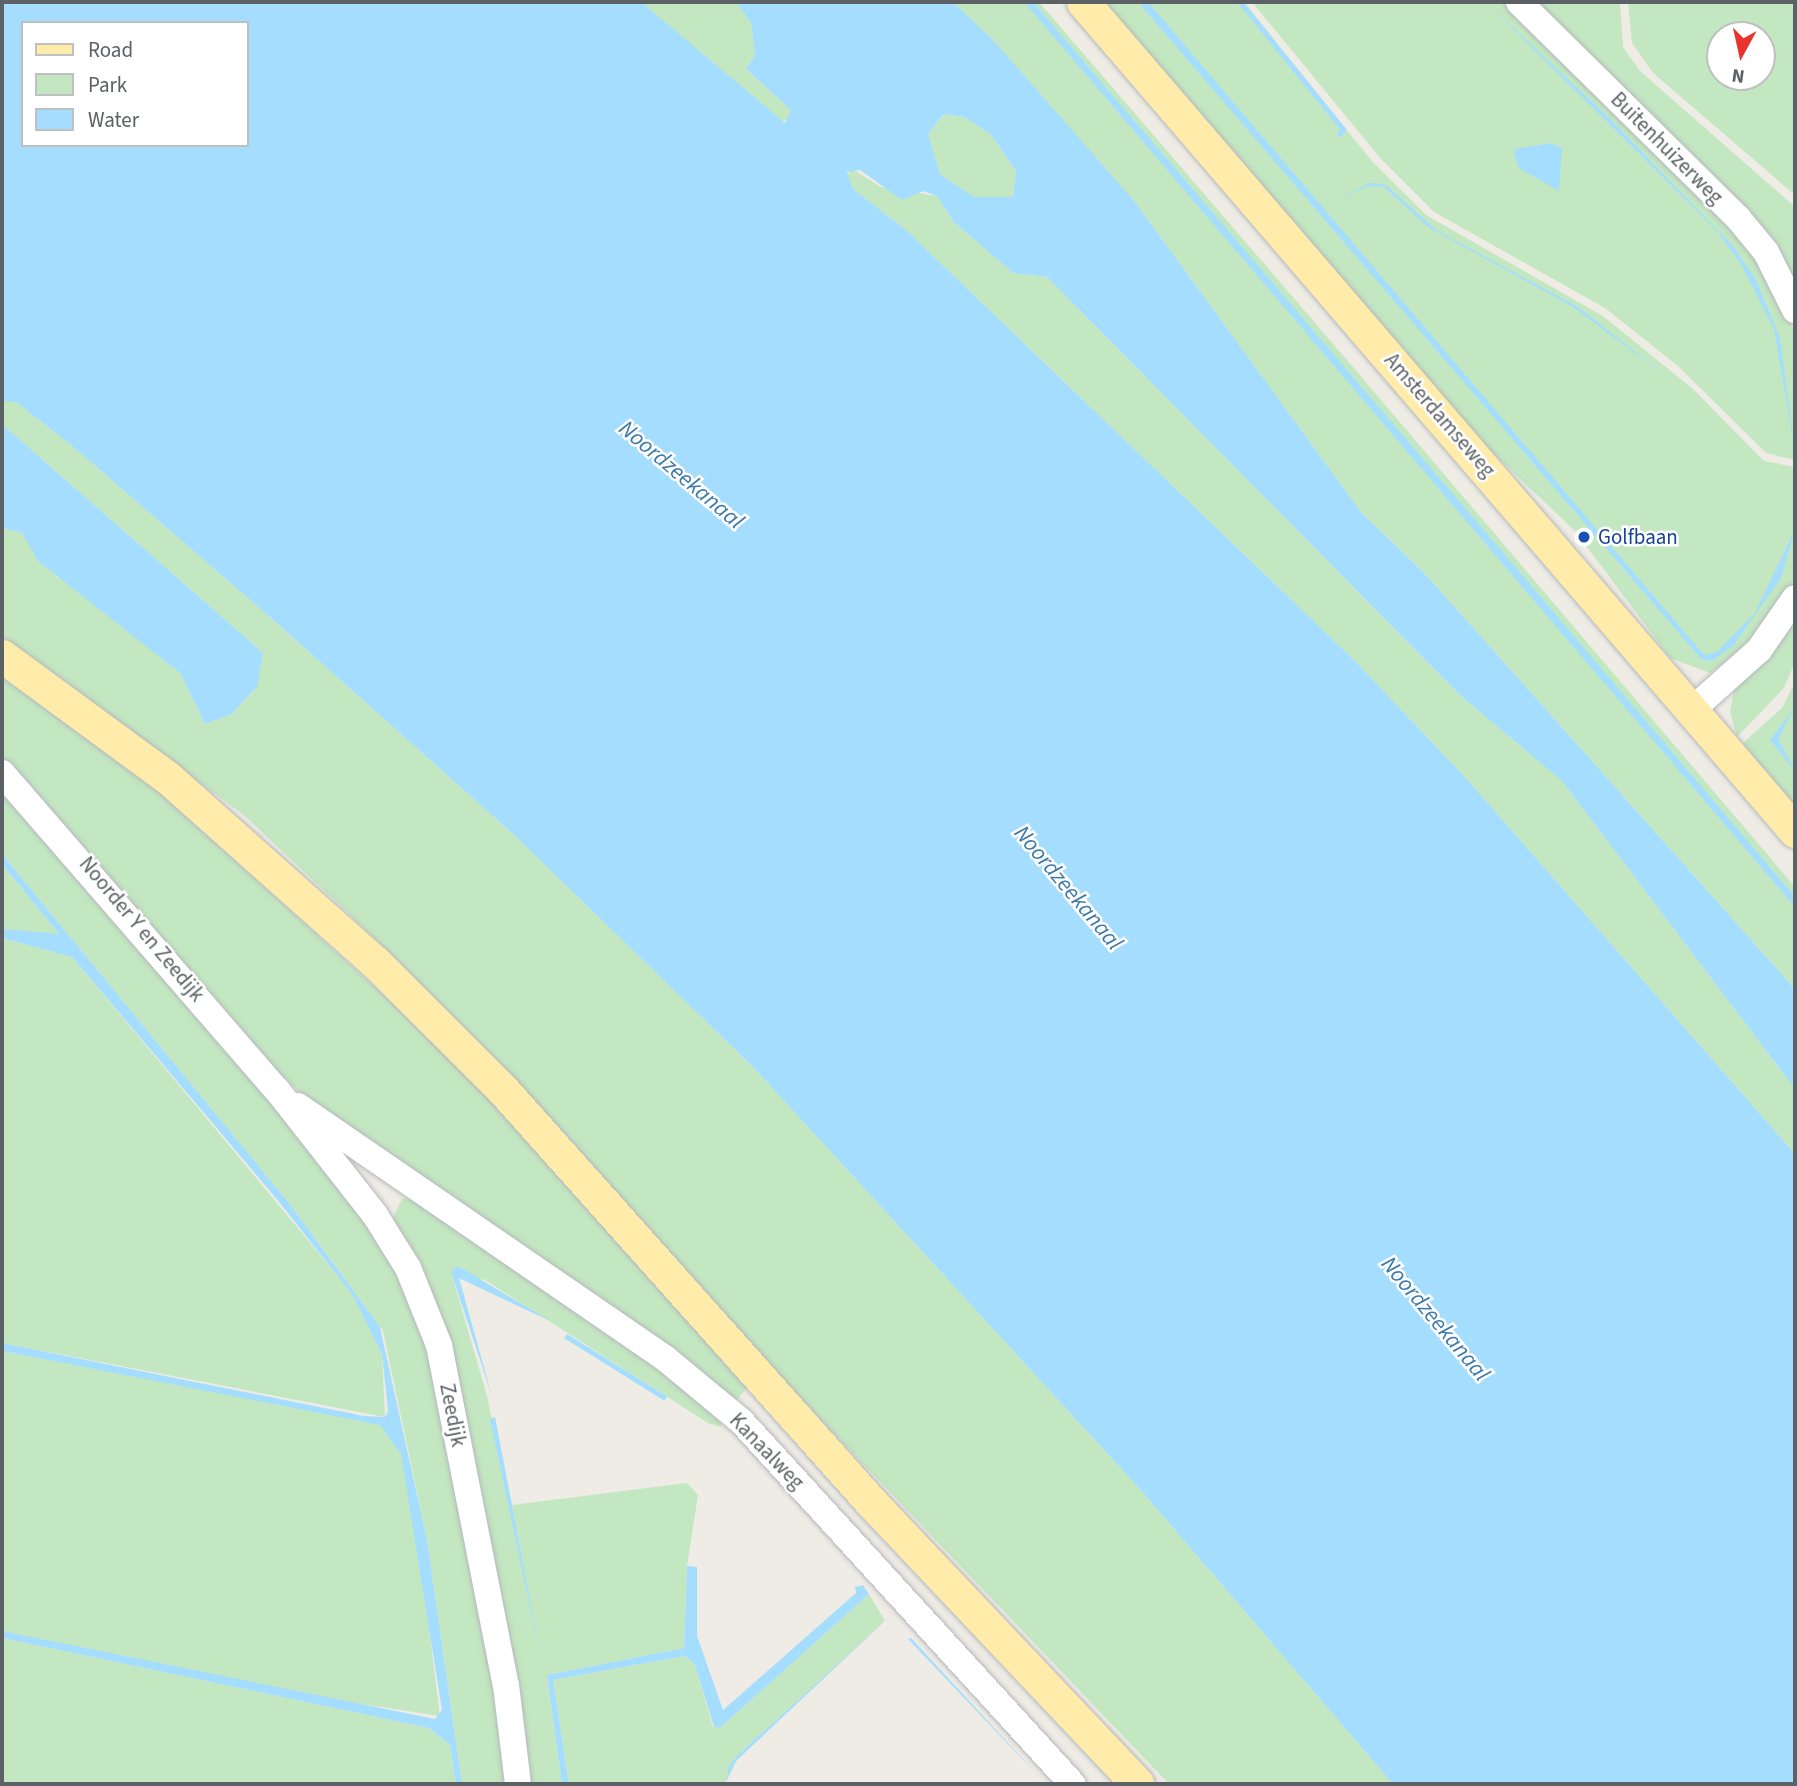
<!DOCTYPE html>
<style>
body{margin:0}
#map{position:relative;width:1797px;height:1786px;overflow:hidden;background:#efece5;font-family:"Source Sans 3",sans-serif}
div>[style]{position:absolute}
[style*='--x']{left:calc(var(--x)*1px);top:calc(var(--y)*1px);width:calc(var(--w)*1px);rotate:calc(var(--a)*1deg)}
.green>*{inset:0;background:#c3e7c1}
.water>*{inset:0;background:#a5ddff;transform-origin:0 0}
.stream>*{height:5px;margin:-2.5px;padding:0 2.5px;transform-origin:2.5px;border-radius:2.5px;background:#a5ddff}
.roads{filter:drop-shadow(0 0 2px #b5b8bc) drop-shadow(0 0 2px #b5b8bc)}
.minor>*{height:26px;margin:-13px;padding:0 13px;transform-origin:13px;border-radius:13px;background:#fff}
.major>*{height:33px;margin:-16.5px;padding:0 16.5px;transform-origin:16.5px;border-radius:16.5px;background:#ffecaa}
.dots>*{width:19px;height:19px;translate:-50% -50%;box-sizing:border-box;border:4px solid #fff;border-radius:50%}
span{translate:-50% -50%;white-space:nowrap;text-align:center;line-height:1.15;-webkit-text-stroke:5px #fff;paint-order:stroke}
.street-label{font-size:21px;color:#5c6165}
.transit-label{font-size:21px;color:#164399}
.left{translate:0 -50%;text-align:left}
.water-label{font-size:23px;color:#3d79a9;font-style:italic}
.frame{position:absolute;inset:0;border:4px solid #5c6165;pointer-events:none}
.legend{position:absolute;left:21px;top:21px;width:228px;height:126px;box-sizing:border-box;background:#fff;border:2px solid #bec0c1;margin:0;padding:9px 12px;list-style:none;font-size:21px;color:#5c6165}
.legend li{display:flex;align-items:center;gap:14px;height:35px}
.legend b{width:35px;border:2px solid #bec0c1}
.north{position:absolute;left:1706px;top:21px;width:70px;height:70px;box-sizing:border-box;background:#fff;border:2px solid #bec0c1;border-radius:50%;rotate:188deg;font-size:19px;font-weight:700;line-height:28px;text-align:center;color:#5c6165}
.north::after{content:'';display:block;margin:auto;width:24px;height:32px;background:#ea322f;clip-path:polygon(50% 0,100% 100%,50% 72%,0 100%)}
</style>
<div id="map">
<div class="green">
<i style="clip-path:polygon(641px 2px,736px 2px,751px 23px,755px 55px,746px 69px,791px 110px,791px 119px,779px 122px)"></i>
<i style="clip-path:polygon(953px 2px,1039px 2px,1347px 360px,1795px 887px,1795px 989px,1427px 576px,1361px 512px,1135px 202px)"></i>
<i style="clip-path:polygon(1096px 2px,1244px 2px,1371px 160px,1426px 215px,1603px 316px,1693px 389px,1764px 461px,1795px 467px,1795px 582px,1763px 633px,1710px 673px,1670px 658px,1575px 531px,1481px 442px)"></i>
<i style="clip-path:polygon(1252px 2px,1509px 2px,1738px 228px,1780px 293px,1795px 334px,1795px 460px,1766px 453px,1678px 366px,1605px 308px,1434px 212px,1382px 160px)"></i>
<i style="clip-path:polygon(1530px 2px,1620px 2px,1623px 47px,1640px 71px,1795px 207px,1795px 290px)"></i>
<i style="clip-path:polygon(evenodd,1628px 2px,1795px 2px,1795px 195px,1653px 73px,1632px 43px,1628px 2px,1720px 35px,1762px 35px,1762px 77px,1720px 77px,1720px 35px)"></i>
<i style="clip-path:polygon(944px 114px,965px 117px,991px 135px,1016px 171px,1013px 197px,974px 197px,940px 174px,928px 134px)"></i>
<i style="clip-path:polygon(852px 169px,881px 187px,937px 196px,953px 221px,1013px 273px,1047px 277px,1462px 697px,1562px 781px,1795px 1089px,1795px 1154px,1465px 777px,1353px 659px,907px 231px,852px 188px,846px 177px)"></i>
<i style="clip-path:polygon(2px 391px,71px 445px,271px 618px,513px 834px,754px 1068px,1138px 1487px,1393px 1784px,1169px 1784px,712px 1306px,404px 966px,245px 816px,2px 636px,2px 528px,22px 533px,57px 577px,70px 581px,180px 673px,205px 724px,232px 714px,253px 692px,263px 653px,2px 424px,2px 401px,14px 401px)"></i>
<i style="clip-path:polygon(1795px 614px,1795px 662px,1784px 688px,1737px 737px,1730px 712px,1734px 690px)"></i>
<i style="clip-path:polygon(2px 667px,82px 722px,444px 1050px,752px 1382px,731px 1407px,323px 1113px,270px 1065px,2px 765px)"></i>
<i style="clip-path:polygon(1795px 682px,1795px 808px,1743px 743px,1782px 708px)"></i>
<i style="clip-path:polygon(2px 785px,162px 963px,366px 1221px,409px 1287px,442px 1387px,510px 1784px,462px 1784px,427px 1540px,383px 1331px,289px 1203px,2px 854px)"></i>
<i style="clip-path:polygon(2px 864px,59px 934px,58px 938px,2px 929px)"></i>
<i style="clip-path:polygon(2px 938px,72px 957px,352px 1293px,382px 1354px,385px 1417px,2px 1343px)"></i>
<i style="clip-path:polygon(415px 1198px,679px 1377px,723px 1416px,721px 1427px,708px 1423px,485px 1280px,451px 1272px,487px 1396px,542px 1663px,512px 1505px,687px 1483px,698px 1495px,687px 1566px,684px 1648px,547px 1675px,562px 1784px,525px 1784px,459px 1405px,391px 1222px,402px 1199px)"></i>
<i style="clip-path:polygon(2px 1351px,380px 1424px,401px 1454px,416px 1524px,440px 1716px,282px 1692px,2px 1631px)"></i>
<i style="clip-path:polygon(869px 1594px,885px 1621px,741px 1752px,725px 1784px,569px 1784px,553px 1680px,685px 1656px,695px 1665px,713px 1727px,721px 1727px)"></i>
<i style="clip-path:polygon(2px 1638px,429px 1728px,450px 1745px,456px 1784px,2px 1784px)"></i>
</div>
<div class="water">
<i style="clip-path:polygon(evenodd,2px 2px,641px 2px,785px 123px,791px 110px,746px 69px,755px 55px,751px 23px,736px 2px,953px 2px,993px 40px,1135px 202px,1361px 512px,1427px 576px,1795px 989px,1795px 1089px,1562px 781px,1462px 697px,1047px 277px,1013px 273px,953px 221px,937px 196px,923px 191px,902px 200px,860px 170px,847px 172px,852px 188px,907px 231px,1353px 659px,1465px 777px,1795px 1154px,1795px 1784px,1393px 1784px,1138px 1487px,754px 1068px,513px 834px,271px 618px,71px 445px,16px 402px,2px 401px,2px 2px,23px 23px,247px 23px,247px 145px,23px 145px,23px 23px,2px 2px,944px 114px,965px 117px,991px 135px,1016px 171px,1013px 197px,974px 197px,940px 174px,928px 134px,944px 114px)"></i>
<i style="clip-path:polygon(1024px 2px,1033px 2px,1517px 569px,1795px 897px,1795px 907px)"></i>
<i style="clip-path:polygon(1138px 2px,1148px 2px,1704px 655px,1717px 652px,1755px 613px,1795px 529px,1781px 578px,1733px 646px,1712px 661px,1701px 659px)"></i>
<i style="clip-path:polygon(1486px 2px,1606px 115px,1733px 246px,1756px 280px,1780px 338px,1795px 452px,1774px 329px,1742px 266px,1717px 231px)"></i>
<i style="clip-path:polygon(1550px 143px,1562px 148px,1559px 191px,1519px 168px,1514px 155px,1515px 149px)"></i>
<i style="clip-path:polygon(1370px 183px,1386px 185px,1436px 230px,1578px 307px,1670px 379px,1573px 307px,1428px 227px,1384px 187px,1368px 186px,1333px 202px)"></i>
<i style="clip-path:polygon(2px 424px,263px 653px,257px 687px,232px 714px,205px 724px,180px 673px,38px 561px,22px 533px,2px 528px)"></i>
<i style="clip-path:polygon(1795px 707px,1778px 739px,1795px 771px,1770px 740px)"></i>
<i style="clip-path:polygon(2px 854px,289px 1203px,380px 1327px,427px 1540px,462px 1784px,456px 1784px,450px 1745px,429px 1728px,2px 1638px,2px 1631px,435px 1719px,442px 1710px,401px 1454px,380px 1425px,2px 1351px,2px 1343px,364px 1416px,385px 1417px,388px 1411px,382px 1354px,352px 1294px,275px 1197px,72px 957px,2px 938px,2px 929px,59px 934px,2px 864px)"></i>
<i style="clip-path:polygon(458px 1266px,552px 1322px,459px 1278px,492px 1396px,451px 1272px)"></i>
<i style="left:567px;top:1334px;width:118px;height:5px;rotate:32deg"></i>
<i style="clip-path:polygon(495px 1417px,512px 1505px,542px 1663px,490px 1419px)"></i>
<i style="clip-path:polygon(687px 1566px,697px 1567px,697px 1636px,723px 1710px,856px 1593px,855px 1587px,863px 1585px,869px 1594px,721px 1727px,714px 1727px,695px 1665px,685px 1656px,553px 1680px,569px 1784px,562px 1784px,547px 1675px,684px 1648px)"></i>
<i style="clip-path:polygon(885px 1621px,735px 1762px,725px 1784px,730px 1764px,741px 1752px)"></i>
<i style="clip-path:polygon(911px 1638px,1046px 1784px,908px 1639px)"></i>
</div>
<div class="stream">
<i style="--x:1240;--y:2;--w:164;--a:51"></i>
<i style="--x:1343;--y:129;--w:6;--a:129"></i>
</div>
<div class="roads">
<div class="minor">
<i style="--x:1519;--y:2;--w:308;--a:44.6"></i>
<i style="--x:1738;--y:218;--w:44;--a:50.5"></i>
<i style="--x:1766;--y:252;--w:65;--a:63.4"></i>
<i style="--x:1693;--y:709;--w:89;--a:-41.8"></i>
<i style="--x:1759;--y:650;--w:63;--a:-55.3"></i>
<i style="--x:2;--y:773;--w:420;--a:49.1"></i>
<i style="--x:277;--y:1090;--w:159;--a:51.9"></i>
<i style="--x:375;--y:1215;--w:62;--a:58.1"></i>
<i style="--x:408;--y:1268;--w:83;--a:68.1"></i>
<i style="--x:439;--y:1345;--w:347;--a:78.9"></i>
<i style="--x:506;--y:1685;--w:100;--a:83.1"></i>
<i style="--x:298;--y:1106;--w:447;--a:34.5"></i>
<i style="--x:666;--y:1359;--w:97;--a:39.6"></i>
<i style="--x:741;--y:1421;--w:492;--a:47.6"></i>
</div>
<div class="major">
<i style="--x:1083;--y:2;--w:1093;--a:49.34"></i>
<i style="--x:2;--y:656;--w:205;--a:36.3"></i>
<i style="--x:167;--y:777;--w:280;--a:41.7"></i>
<i style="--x:376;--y:963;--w:180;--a:45"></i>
<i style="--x:503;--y:1090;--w:552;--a:48.23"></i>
<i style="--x:871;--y:1502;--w:388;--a:46.6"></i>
</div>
</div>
<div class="dots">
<i style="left:1584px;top:537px;background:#1a4fb4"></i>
</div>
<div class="street-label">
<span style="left:1667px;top:148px;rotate:45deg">Buitenhuizerweg</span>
<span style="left:1440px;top:415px;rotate:49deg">Amsterdamseweg</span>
<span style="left:142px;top:929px;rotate:50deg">Noorder Y en Zeedijk</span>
<span style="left:453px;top:1415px;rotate:79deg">Zeedijk</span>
<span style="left:767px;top:1451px;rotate:46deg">Kanaalweg</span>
</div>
<div class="transit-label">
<span class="left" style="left:1598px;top:537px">Golfbaan</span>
</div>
<div class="water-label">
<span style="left:681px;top:475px;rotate:40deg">Noordzeekanaal</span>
<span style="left:1068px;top:888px;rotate:50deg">Noordzeekanaal</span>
<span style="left:1435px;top:1319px;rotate:50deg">Noordzeekanaal</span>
</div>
<div class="frame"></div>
<ul class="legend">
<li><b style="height:9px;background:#ffecaa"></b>Road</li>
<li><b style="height:19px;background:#c3e7c1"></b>Park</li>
<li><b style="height:19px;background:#a5ddff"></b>Water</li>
</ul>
<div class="north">N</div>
</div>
